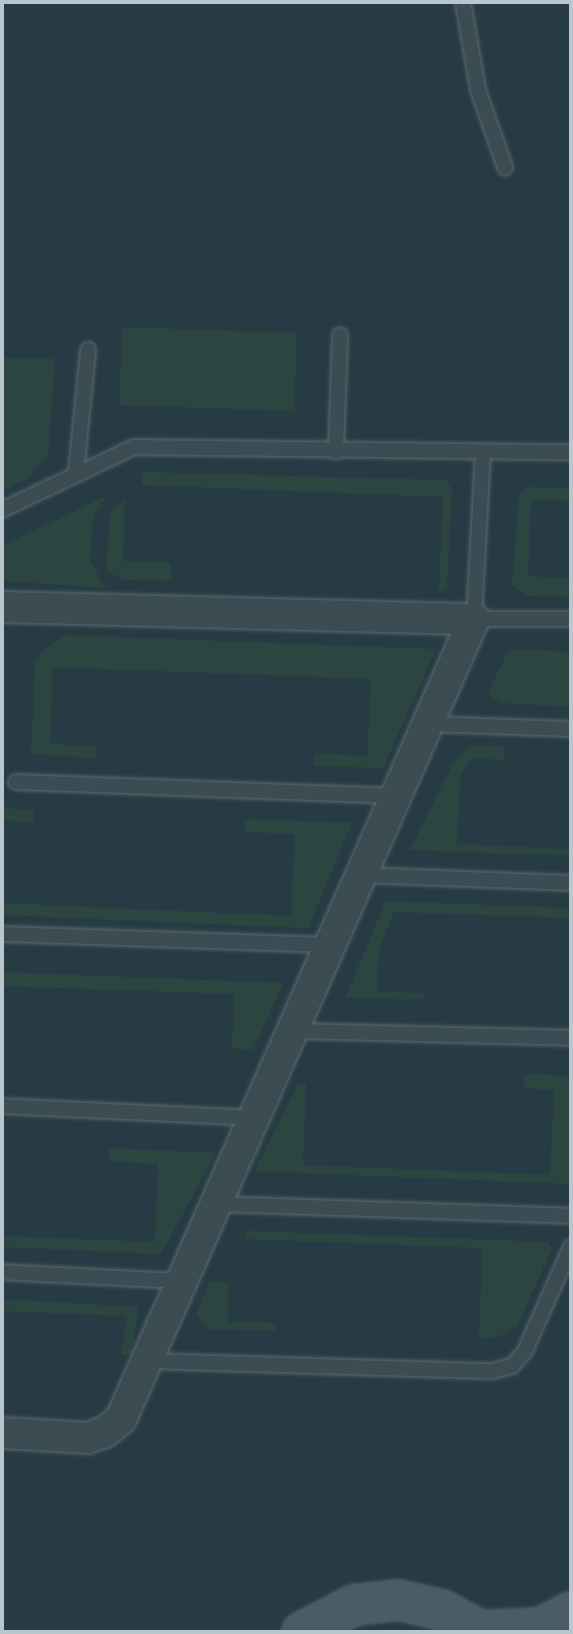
<!DOCTYPE html>
<style>
body{margin:0}
#map{position:relative;width:573px;height:1634px;overflow:hidden;background:#273b44;font-family:"Noto Sans",sans-serif}
div>[style]{position:absolute}
[style*='--x']{left:calc(var(--x)*1px);top:calc(var(--y)*1px);width:calc(var(--w)*1px);rotate:calc(var(--a)*1deg)}
.green>*{inset:0;background:#2b4641;transform-origin:0 0}
.roads{filter:drop-shadow(0 0 2px #5a6970) drop-shadow(0 0 2px #5a6970)}
.lane>*{height:14px;margin:-7px;padding:0 7px;transform-origin:7px;border-radius:7px;background:#3c4c53}
.street>*{height:30px;margin:-15px;padding:0 15px;transform-origin:15px;border-radius:15px;background:#3c4c53}
.secondary>*{height:38px;margin:-19px;padding:0 19px;transform-origin:19px;border-radius:19px;background:#4a5c66}
span{translate:-50% -50%;white-space:nowrap;text-align:center;line-height:1.15;-webkit-text-stroke:6px #203139;paint-order:stroke}
.frame{position:absolute;inset:0;border:4px solid #b9c6cd;pointer-events:none}
</style>
<div id="map">
<div class="green">
<i style="left:122px;top:327px;width:175px;height:78px;rotate:2deg"></i>
<i style="clip-path:polygon(2px 358px,55px 359px,48px 455px,27px 479px,2px 492px)"></i>
<i style="clip-path:polygon(142px 472px,446px 480px,452px 489px,447px 588px,439px 592px,443px 497px,142px 485px)"></i>
<i style="clip-path:polygon(525px 487px,571px 488px,571px 501px,531px 500px,528px 576px,571px 579px,571px 597px,528px 596px,512px 586px,519px 494px)"></i>
<i style="clip-path:polygon(108px 495px,93px 516px,90px 560px,105px 588px,2px 581px,2px 546px)"></i>
<i style="clip-path:polygon(125px 500px,123px 561px,171px 563px,171px 581px,123px 580px,106px 570px,110px 512px)"></i>
<i style="clip-path:polygon(65px 635px,436px 649px,383px 768px,314px 766px,315px 754px,367px 756px,371px 679px,53px 667px,50px 744px,96px 746px,95px 758px,31px 754px,35px 663px,45px 648px)"></i>
<i style="clip-path:polygon(509px 649px,571px 652px,571px 707px,505px 703px,487px 695px)"></i>
<i style="clip-path:polygon(472px 745px,504px 746px,504px 760px,471px 758px,460px 775px,457px 844px,571px 849px,571px 856px,410px 850px,453px 763px)"></i>
<i style="left:2px;top:808px;width:32px;height:12px;rotate:4deg"></i>
<i style="clip-path:polygon(245px 819px,352px 823px,308px 928px,2px 915px,2px 903px,291px 916px,295px 834px,245px 832px)"></i>
<i style="clip-path:polygon(386px 901px,571px 908px,571px 918px,394px 912px,379px 949px,377px 991px,425px 993px,424px 1000px,345px 998px)"></i>
<i style="clip-path:polygon(2px 972px,283px 983px,253px 1050px,232px 1048px,234px 994px,2px 986px)"></i>
<i style="clip-path:polygon(525px 1074px,571px 1076px,571px 1184px,255px 1171px,298px 1084px,306px 1084px,303px 1165px,550px 1175px,554px 1090px,524px 1088px)"></i>
<i style="clip-path:polygon(109px 1148px,216px 1153px,161px 1254px,2px 1247px,2px 1236px,155px 1242px,158px 1164px,109px 1161px)"></i>
<i style="clip-path:polygon(246px 1231px,548px 1242px,552px 1249px,517px 1326px,498px 1337px,479px 1339px,482px 1248px,245px 1239px)"></i>
<i style="clip-path:polygon(210px 1282px,229px 1282px,228px 1322px,275px 1323px,275px 1331px,209px 1329px,196px 1315px)"></i>
<i style="clip-path:polygon(2px 1299px,138px 1307px,132px 1354px,121px 1355px,127px 1316px,2px 1311px)"></i>
</div>
<div class="roads">
<div class="lane">
<i style="--x:463;--y:2;--w:89;--a:80.3"></i>
<i style="--x:478;--y:90;--w:82;--a:70.7"></i>
<i style="--x:336;--y:452;--w:117;--a:-88"></i>
<i style="--x:483;--y:452;--w:167;--a:93.1"></i>
<i style="--x:474;--y:619;--w:97;--a:0"></i>
<i style="--x:76;--y:473;--w:124;--a:-84.4"></i>
<i style="--x:2;--y:510;--w:146;--a:-25.5"></i>
<i style="--x:134;--y:447;--w:437;--a:0.7"></i>
<i style="--x:428;--y:724;--w:143;--a:2"></i>
<i style="--x:16;--y:782;--w:381;--a:2.1"></i>
<i style="--x:362;--y:875;--w:209;--a:2.2"></i>
<i style="--x:2;--y:934;--w:329;--a:1.9"></i>
<i style="--x:294;--y:1031;--w:277;--a:1.4"></i>
<i style="--x:2;--y:1106;--w:253;--a:2.7"></i>
<i style="--x:217;--y:1204;--w:354;--a:1.9"></i>
<i style="--x:2;--y:1272;--w:180;--a:2.9"></i>
<i style="--x:148;--y:1361;--w:344;--a:1.7"></i>
<i style="--x:492;--y:1371;--w:21;--a:-14"></i>
<i style="--x:512;--y:1366;--w:20;--a:-49"></i>
<i style="--x:525;--y:1351;--w:114;--a:-66.1"></i>
</div>
<div class="street">
<i style="--x:2;--y:607;--w:472;--a:1.5"></i>
<i style="--x:474;--y:619;--w:874;--a:113.81"></i>
<i style="--x:121;--y:1419;--w:21;--a:141"></i>
<i style="--x:105;--y:1432;--w:18;--a:161"></i>
<i style="--x:88;--y:1438;--w:86;--a:-176.7"></i>
</div>
<div class="secondary">
<i style="--x:481;--y:1631;--w:60;--a:-2.9"></i>
<i style="--x:541;--y:1628;--w:34;--a:-28"></i>
<i style="--x:302;--y:1632;--w:59;--a:-27.4"></i>
<i style="--x:354;--y:1605;--w:44;--a:-6.5"></i>
<i style="--x:398;--y:1600;--w:45;--a:12.8"></i>
<i style="--x:442;--y:1610;--w:46;--a:28.8"></i>
</div>
</div>
<div class="frame"></div>
</div>
